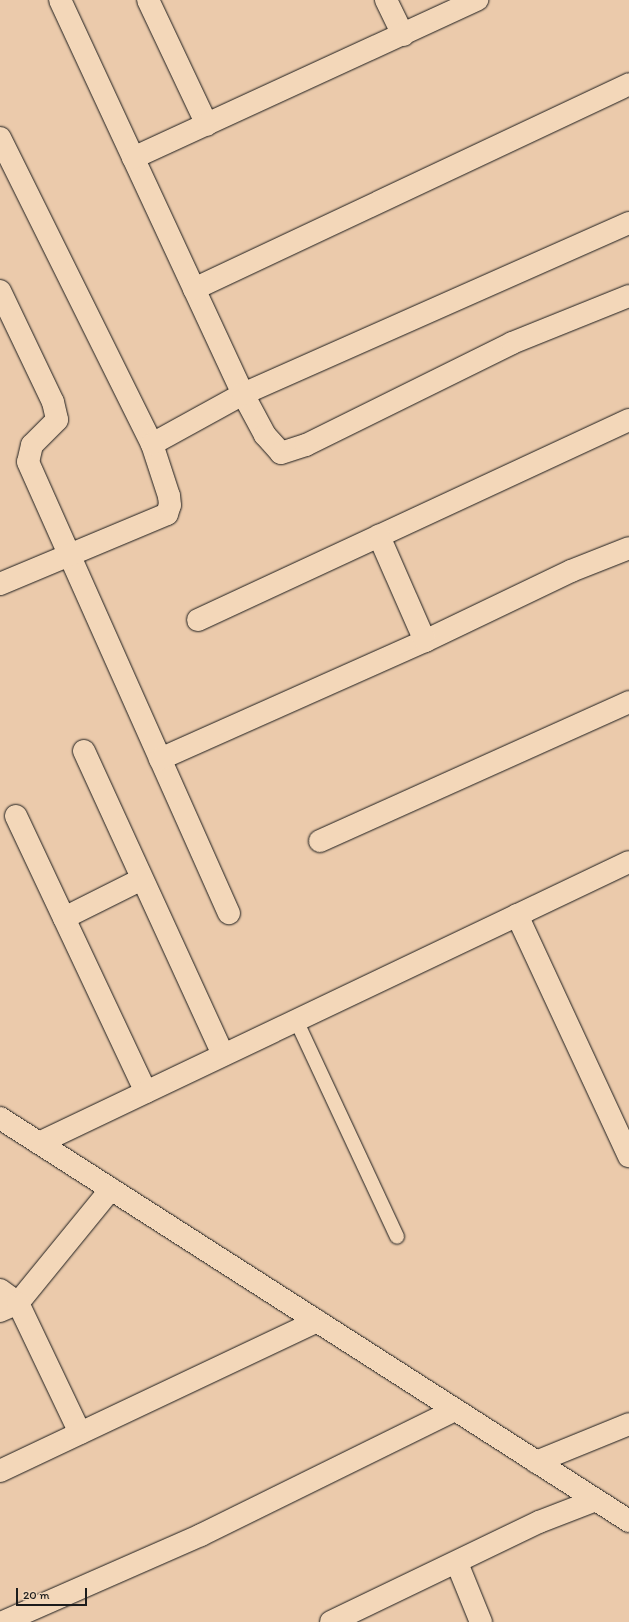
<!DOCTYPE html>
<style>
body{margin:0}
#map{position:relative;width:629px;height:1622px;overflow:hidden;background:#ebcaab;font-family:Itim,sans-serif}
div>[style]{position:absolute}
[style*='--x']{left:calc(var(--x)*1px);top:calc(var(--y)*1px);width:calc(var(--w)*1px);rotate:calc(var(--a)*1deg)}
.roads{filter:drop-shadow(0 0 1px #1c1c1c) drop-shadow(0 0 1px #1c1c1c)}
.lane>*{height:14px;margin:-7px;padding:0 7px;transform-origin:7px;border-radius:7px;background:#f3d7b9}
.street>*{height:22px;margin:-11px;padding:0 11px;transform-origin:11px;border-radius:11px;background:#f3d7b9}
.secondary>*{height:22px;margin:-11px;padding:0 11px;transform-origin:11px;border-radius:11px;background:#f3d7b9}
span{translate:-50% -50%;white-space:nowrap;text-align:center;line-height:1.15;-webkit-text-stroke:3px #f3d7b9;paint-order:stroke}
.scale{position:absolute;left:16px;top:1588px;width:71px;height:18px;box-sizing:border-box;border:2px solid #1c1c1c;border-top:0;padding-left:5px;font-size:12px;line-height:14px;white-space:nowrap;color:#1c1c1c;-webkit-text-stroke:3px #f3d7b9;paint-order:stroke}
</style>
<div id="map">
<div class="roads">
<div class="lane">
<i style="--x:296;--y:1020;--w:239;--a:65"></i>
</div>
<div class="street">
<i style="--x:60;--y:0;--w:434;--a:65.1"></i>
<i style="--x:243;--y:394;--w:47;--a:61.8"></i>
<i style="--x:265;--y:435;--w:24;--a:48"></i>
<i style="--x:281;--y:453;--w:26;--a:-18"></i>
<i style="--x:306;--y:445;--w:230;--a:-26.3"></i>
<i style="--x:512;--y:343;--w:126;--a:-21.9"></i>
<i style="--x:148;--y:0;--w:138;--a:64.7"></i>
<i style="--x:386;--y:0;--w:39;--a:64"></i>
<i style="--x:0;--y:138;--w:342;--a:63.6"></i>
<i style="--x:133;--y:158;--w:379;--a:-24.7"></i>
<i style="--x:194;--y:289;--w:481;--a:-25.2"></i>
<i style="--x:0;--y:291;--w:123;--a:64.5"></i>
<i style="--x:53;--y:402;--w:18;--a:77"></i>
<i style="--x:57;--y:420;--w:35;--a:135"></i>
<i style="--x:32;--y:445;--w:17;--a:103"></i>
<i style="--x:28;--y:462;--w:494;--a:66"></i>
<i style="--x:0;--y:584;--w:181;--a:-22.7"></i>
<i style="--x:167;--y:514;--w:9;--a:-72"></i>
<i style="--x:170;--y:505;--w:9;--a:-96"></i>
<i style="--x:169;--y:496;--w:55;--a:-108.1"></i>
<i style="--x:152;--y:444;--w:104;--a:-28.8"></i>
<i style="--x:243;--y:394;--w:422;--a:-23.9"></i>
<i style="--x:198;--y:620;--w:475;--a:-24.9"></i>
<i style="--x:425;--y:641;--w:162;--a:-25.6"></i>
<i style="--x:571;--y:571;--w:62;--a:-21.6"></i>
<i style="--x:84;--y:751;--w:334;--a:65.4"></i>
<i style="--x:160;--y:759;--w:290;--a:-24"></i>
<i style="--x:425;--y:641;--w:115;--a:-113.7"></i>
<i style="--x:16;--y:816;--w:305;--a:64.8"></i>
<i style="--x:320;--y:841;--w:339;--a:-24.2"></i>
<i style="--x:517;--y:915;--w:266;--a:65.1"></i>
<i style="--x:64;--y:918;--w:87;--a:-26.6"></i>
<i style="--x:39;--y:1143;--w:653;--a:-25.47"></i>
<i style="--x:0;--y:1290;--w:22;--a:36"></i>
<i style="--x:18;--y:1303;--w:147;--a:-50.8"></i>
<i style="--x:0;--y:1311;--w:20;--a:-24"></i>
<i style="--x:18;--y:1303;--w:144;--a:64.5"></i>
<i style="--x:536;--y:1462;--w:100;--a:-22.2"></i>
<i style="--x:0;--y:1471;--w:351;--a:-25.3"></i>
<i style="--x:457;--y:1563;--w:64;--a:67.9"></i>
<i style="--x:3;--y:1622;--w:216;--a:-23.7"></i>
<i style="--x:201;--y:1535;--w:283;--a:-26.2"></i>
<i style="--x:331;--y:1622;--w:231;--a:-25.7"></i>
<i style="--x:539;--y:1522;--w:61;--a:-21.1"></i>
</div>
<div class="secondary">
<i style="--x:0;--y:1118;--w:747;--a:32.65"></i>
</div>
</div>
<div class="scale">20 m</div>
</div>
